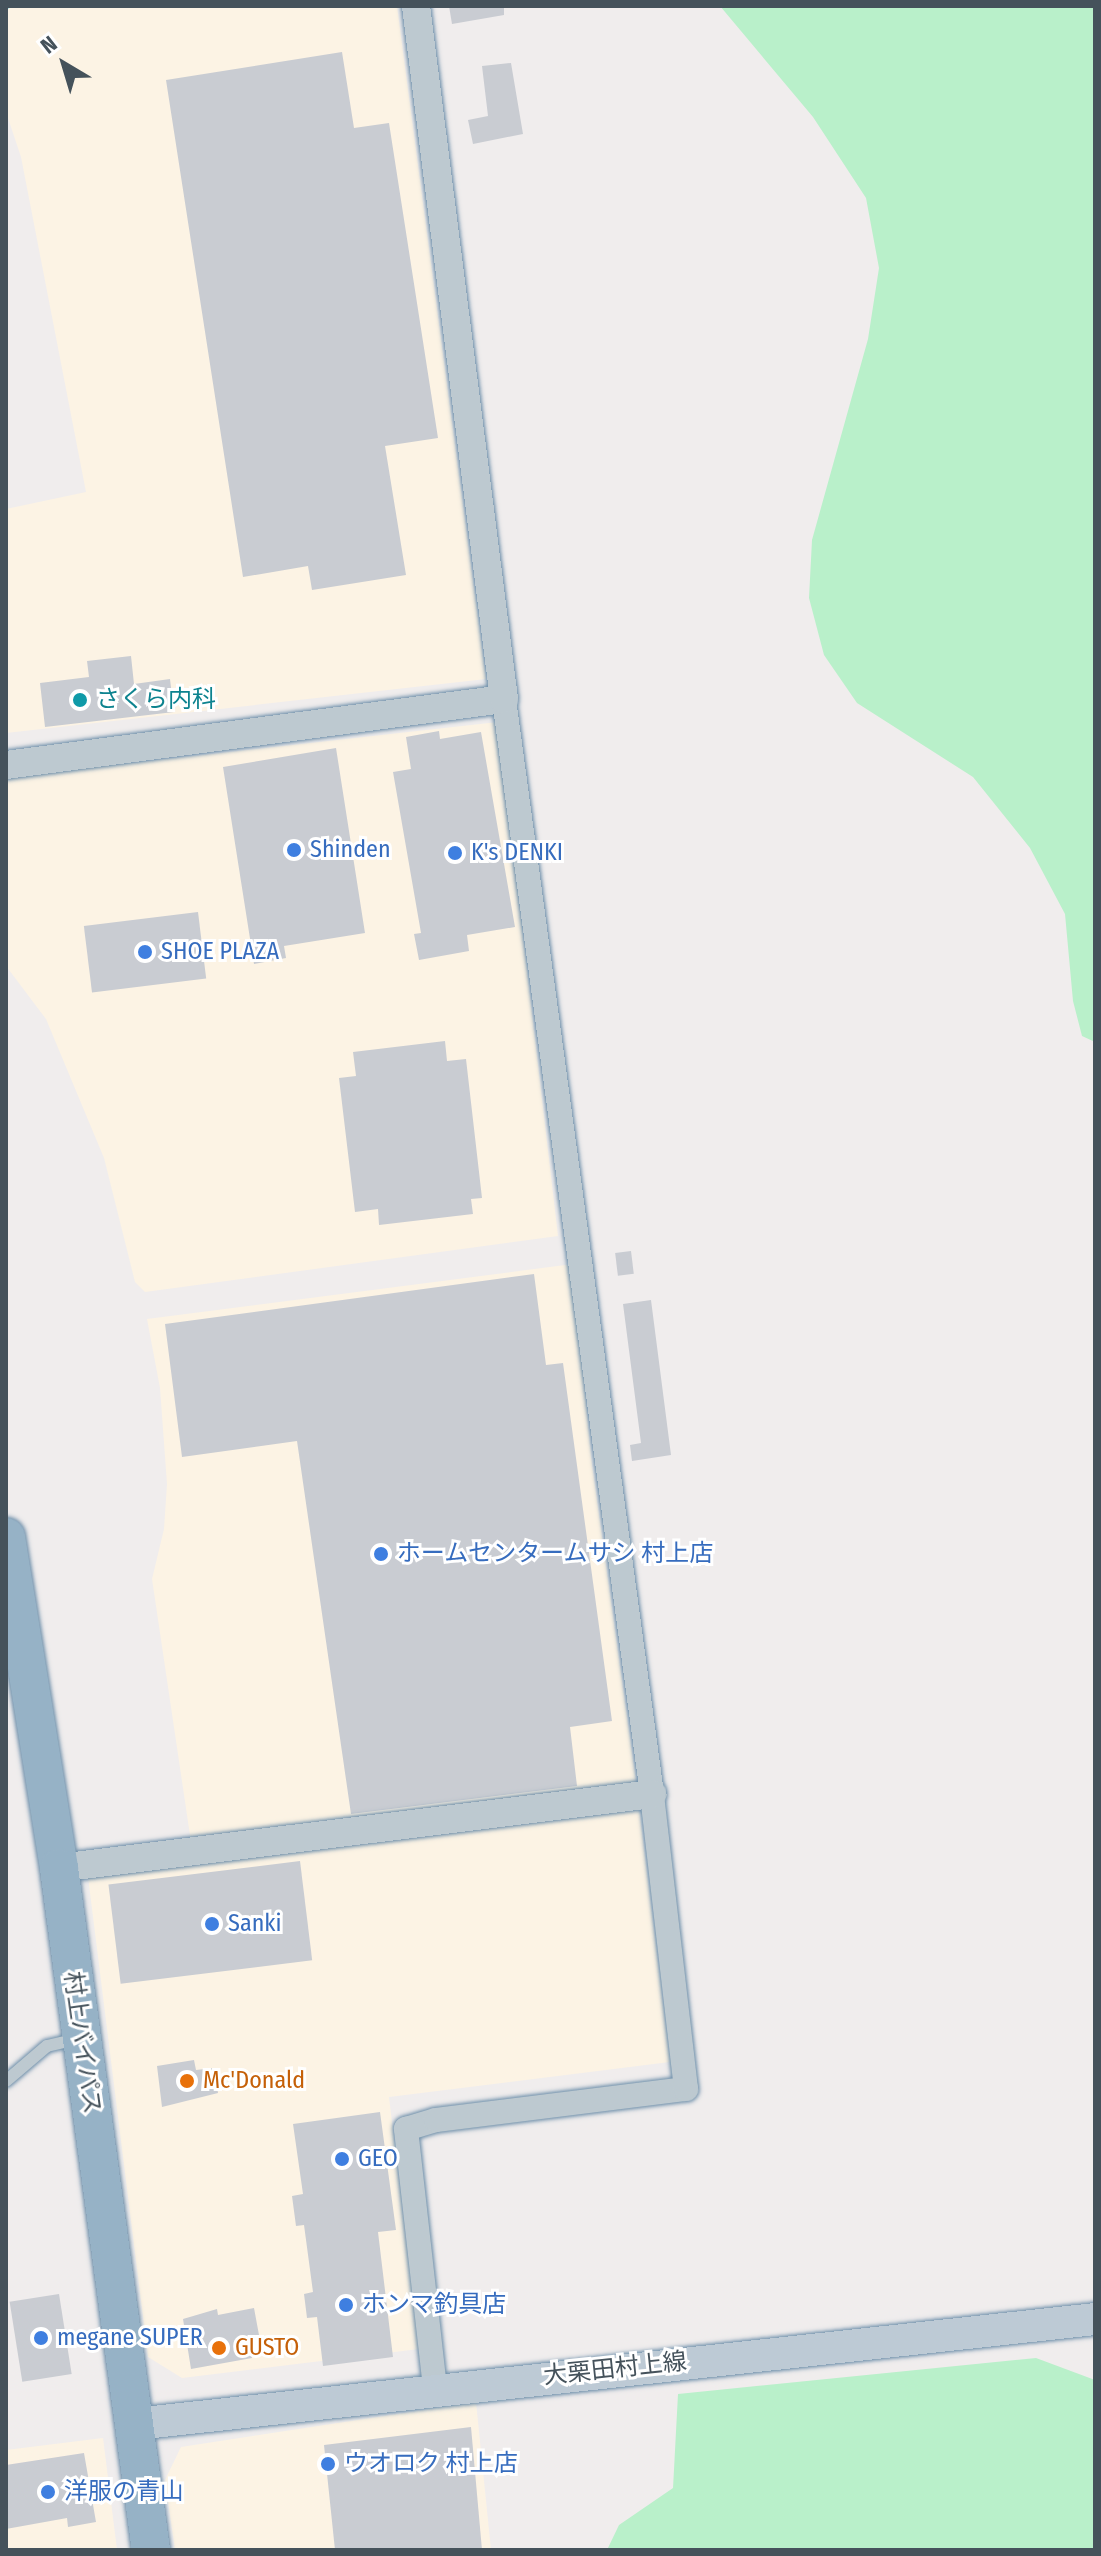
<!DOCTYPE html>
<meta charset="utf-8">
<style>
body{margin:0}
#map{position:relative;width:1101px;height:2556px;overflow:hidden;background:#f0eded;font-family:"Fira Sans Condensed","Noto Sans JP",sans-serif}
div>[style]{position:absolute}
[style*='--x']{left:calc(var(--x)*1px);top:calc(var(--y)*1px);width:calc(var(--w)*1px);rotate:calc(var(--a)*1deg)}
.commercial>*{inset:0;background:#fcf3e4}
.green>*{inset:0;background:#b9f0ca}
.stream>*{height:6px;margin:-3px;padding:0 3px;transform-origin:3px;border-radius:3px;background:#84e0ee}
.building>*{inset:0;background:#c9ccd2;transform-origin:0 0}
.roads{filter:drop-shadow(0 0 2px #6e8faa) drop-shadow(0 0 2px #6e8faa)}
.service>*{height:12px;margin:-6px;padding:0 6px;transform-origin:6px;border-radius:6px;background:#bdc9d0}
.minor>*{height:24px;margin:-12px;padding:0 12px;transform-origin:12px;border-radius:12px;background:#bdc9d0}
.tertiary>*{height:28px;margin:-14px;padding:0 14px;transform-origin:14px;border-radius:14px;background:#bdc9d0}
.secondary>*{height:32px;margin:-16px;padding:0 16px;transform-origin:16px;border-radius:16px;background:#bdcad5}
.trunk>*{height:38px;margin:-19px;padding:0 19px;transform-origin:19px;border-radius:19px;background:#96b2c6}
.dots>*{width:22px;height:22px;translate:-50% -50%;box-sizing:border-box;border:4px solid #fff;border-radius:50%}
span{translate:-50% -50%;white-space:nowrap;text-align:center;line-height:1.15;-webkit-text-stroke:6px #fff;paint-order:stroke}
.culture-label{font-size:24px;color:#0d838f}
.left{translate:0 -50%;text-align:left}
.shop-label{font-size:24px;color:#366cbe}
.street-label{font-size:24px;color:#45525b}
.food-label{font-size:24px;color:#c56008}
.frame{position:absolute;inset:0;border:8px solid #45525b;pointer-events:none}
.north{position:absolute;left:24px;top:24px;width:80px;height:80px;-webkit-text-stroke:6px #fff;paint-order:stroke;rotate:322deg;font-size:22px;font-weight:700;line-height:32px;text-align:center;color:#45525b}
.north::after{content:'';display:block;margin:auto;width:28px;height:36px;background:#45525b;clip-path:polygon(50% 0,100% 100%,50% 72%,0 100%)}
</style>
<div id="map">
<div class="commercial">
<i style="clip-path:polygon(6px 6px,397px 6px,486px 679px,6px 733px,6px 509px,86px 492px,21px 157px,6px 112px)"></i>
<i style="clip-path:polygon(498px 722px,558px 1236px,145px 1292px,135px 1282px,104px 1158px,46px 1019px,6px 966px,6px 777px)"></i>
<i style="clip-path:polygon(573px 1264px,591px 1457px,637px 1789px,191px 1842px,152px 1579px,164px 1529px,167px 1484px,160px 1388px,147px 1319px)"></i>
<i style="clip-path:polygon(639px 1808px,670px 2062px,389px 2097px,419px 2349px,182px 2378px,148px 2357px,88px 1877px)"></i>
<i style="clip-path:polygon(476px 2402px,491px 2550px,175px 2550px,165px 2480px,181px 2447px)"></i>
<i style="clip-path:polygon(103px 2438px,117px 2550px,6px 2550px,6px 2450px)"></i>
</div>
<div class="green">
<i style="clip-path:polygon(720px 6px,1095px 6px,1095px 1042px,1082px 1036px,1073px 1001px,1065px 914px,1030px 848px,973px 777px,857px 703px,824px 655px,809px 598px,812px 540px,868px 339px,879px 268px,866px 198px,813px 117px)"></i>
<i style="clip-path:polygon(1036px 2358px,1095px 2380px,1095px 2550px,607px 2550px,619px 2525px,673px 2488px,678px 2394px)"></i>
</div>
<div class="stream">
<i style="--x:6;--y:6;--w:1;--a:0"></i>
</div>
<div class="building">
<i style="clip-path:polygon(449px 6px,504px 6px,504px 15px,452px 24px)"></i>
<i style="clip-path:polygon(342px 52px,354px 128px,389px 123px,438px 438px,385px 446px,406px 575px,312px 590px,308px 566px,243px 577px,166px 80px)"></i>
<i style="clip-path:polygon(511px 63px,523px 134px,473px 144px,468px 120px,488px 116px,482px 66px)"></i>
<i style="clip-path:polygon(131px 656px,134px 684px,170px 679px,174px 712px,45px 727px,40px 683px,89px 677px,87px 661px)"></i>
<i style="clip-path:polygon(439px 731px,440px 739px,481px 732px,515px 927px,467px 935px,469px 951px,419px 960px,414px 934px,421px 933px,393px 772px,411px 769px,406px 737px)"></i>
<i style="clip-path:polygon(336px 748px,365px 933px,284px 946px,286px 958px,254px 964px,223px 767px)"></i>
<i style="left:198px;top:912px;width:67px;height:115px;rotate:83deg"></i>
<i style="clip-path:polygon(445px 1041px,447px 1061px,466px 1059px,482px 1198px,471px 1199px,473px 1214px,379px 1225px,378px 1209px,355px 1212px,339px 1078px,356px 1076px,353px 1052px)"></i>
<i style="left:631px;top:1251px;width:23px;height:16px;rotate:83deg"></i>
<i style="clip-path:polygon(534px 1274px,546px 1365px,563px 1363px,612px 1721px,570px 1727px,577px 1786px,351px 1814px,297px 1441px,182px 1457px,165px 1324px)"></i>
<i style="clip-path:polygon(651px 1300px,671px 1455px,632px 1461px,630px 1445px,641px 1443px,623px 1304px)"></i>
<i style="left:300px;top:1861px;width:100px;height:193px;rotate:83deg"></i>
<i style="clip-path:polygon(194px 2060px,196px 2070px,214px 2068px,218px 2093px,162px 2107px,157px 2066px)"></i>
<i style="clip-path:polygon(380px 2112px,396px 2230px,378px 2232px,393px 2357px,323px 2366px,317px 2317px,307px 2318px,304px 2294px,313px 2292px,304px 2225px,296px 2226px,292px 2196px,303px 2194px,293px 2124px)"></i>
<i style="left:59px;top:2294px;width:81px;height:50px;rotate:81deg"></i>
<i style="clip-path:polygon(254px 2308px,259px 2335px,248px 2337px,252px 2358px,191px 2369px,183px 2319px,217px 2309px,218px 2315px)"></i>
<i style="clip-path:polygon(471px 2427px,482px 2550px,335px 2550px,324px 2445px)"></i>
<i style="clip-path:polygon(84px 2453px,96px 2522px,68px 2527px,67px 2518px,6px 2529px,6px 2465px)"></i>
</div>
<div class="roads">
<div class="service">
<i style="--x:6;--y:2081;--w:54;--a:-40.5"></i>
<i style="--x:47;--y:2046;--w:31;--a:-13"></i>
</div>
<div class="minor">
<i style="--x:435;--y:2388;--w:261;--a:-96.4"></i>
<i style="--x:406;--y:2129;--w:31;--a:-17"></i>
<i style="--x:436;--y:2120;--w:252;--a:-7.1"></i>
<i style="--x:686;--y:2089;--w:297;--a:-96.6"></i>
<i style="--x:652;--y:1794;--w:1105;--a:-97.7"></i>
</div>
<div class="tertiary">
<i style="--x:6;--y:765;--w:502;--a:-7.55"></i>
<i style="--x:504;--y:699;--w:699;--a:-97.24"></i>
<i style="--x:59;--y:1868;--w:598;--a:-7.11"></i>
</div>
<div class="secondary">
<i style="--x:135;--y:2424;--w:966;--a:-6.24"></i>
</div>
<div class="trunk">
<i style="--x:6;--y:1537;--w:335;--a:80.9"></i>
<i style="--x:59;--y:1868;--w:688;--a:82.32"></i>
</div>
</div>
<div class="dots">
<i style="left:80px;top:700px;background:#0f9aa8"></i>
<i style="left:294px;top:850px;background:#3f7fe0"></i>
<i style="left:455px;top:853px;background:#3f7fe0"></i>
<i style="left:145px;top:952px;background:#3f7fe0"></i>
<i style="left:381px;top:1554px;background:#3f7fe0"></i>
<i style="left:212px;top:1924px;background:#3f7fe0"></i>
<i style="left:187px;top:2081px;background:#e8710a"></i>
<i style="left:342px;top:2159px;background:#3f7fe0"></i>
<i style="left:346px;top:2305px;background:#3f7fe0"></i>
<i style="left:41px;top:2338px;background:#3f7fe0"></i>
<i style="left:219px;top:2348px;background:#e8710a"></i>
<i style="left:328px;top:2464px;background:#3f7fe0"></i>
<i style="left:48px;top:2492px;background:#3f7fe0"></i>
</div>
<div class="culture-label">
<span class="left" style="left:96px;top:700px">さくら内科</span>
</div>
<div class="shop-label">
<span class="left" style="left:310px;top:850px">Shinden</span>
<span class="left" style="left:471px;top:853px">K's DENKI</span>
<span class="left" style="left:161px;top:952px">SHOE PLAZA</span>
<span class="left" style="left:397px;top:1554px">ホームセンタームサシ 村上店</span>
<span class="left" style="left:228px;top:1924px">Sanki</span>
<span class="left" style="left:358px;top:2159px">GEO</span>
<span class="left" style="left:362px;top:2305px">ホンマ釣具店</span>
<span class="left" style="left:57px;top:2338px">megane SUPER</span>
<span class="left" style="left:344px;top:2464px">ウオロク 村上店</span>
<span class="left" style="left:64px;top:2492px">洋服の青山</span>
</div>
<div class="street-label">
<span style="left:82px;top:2043px;rotate:82deg">村上バイパス</span>
<span style="left:615px;top:2369px;rotate:-6deg">大栗田村上線</span>
</div>
<div class="food-label">
<span class="left" style="left:203px;top:2081px">Mc'Donald</span>
<span class="left" style="left:235px;top:2348px">GUSTO</span>
</div>
<div class="frame"></div>
<div class="north">N</div>
</div>
